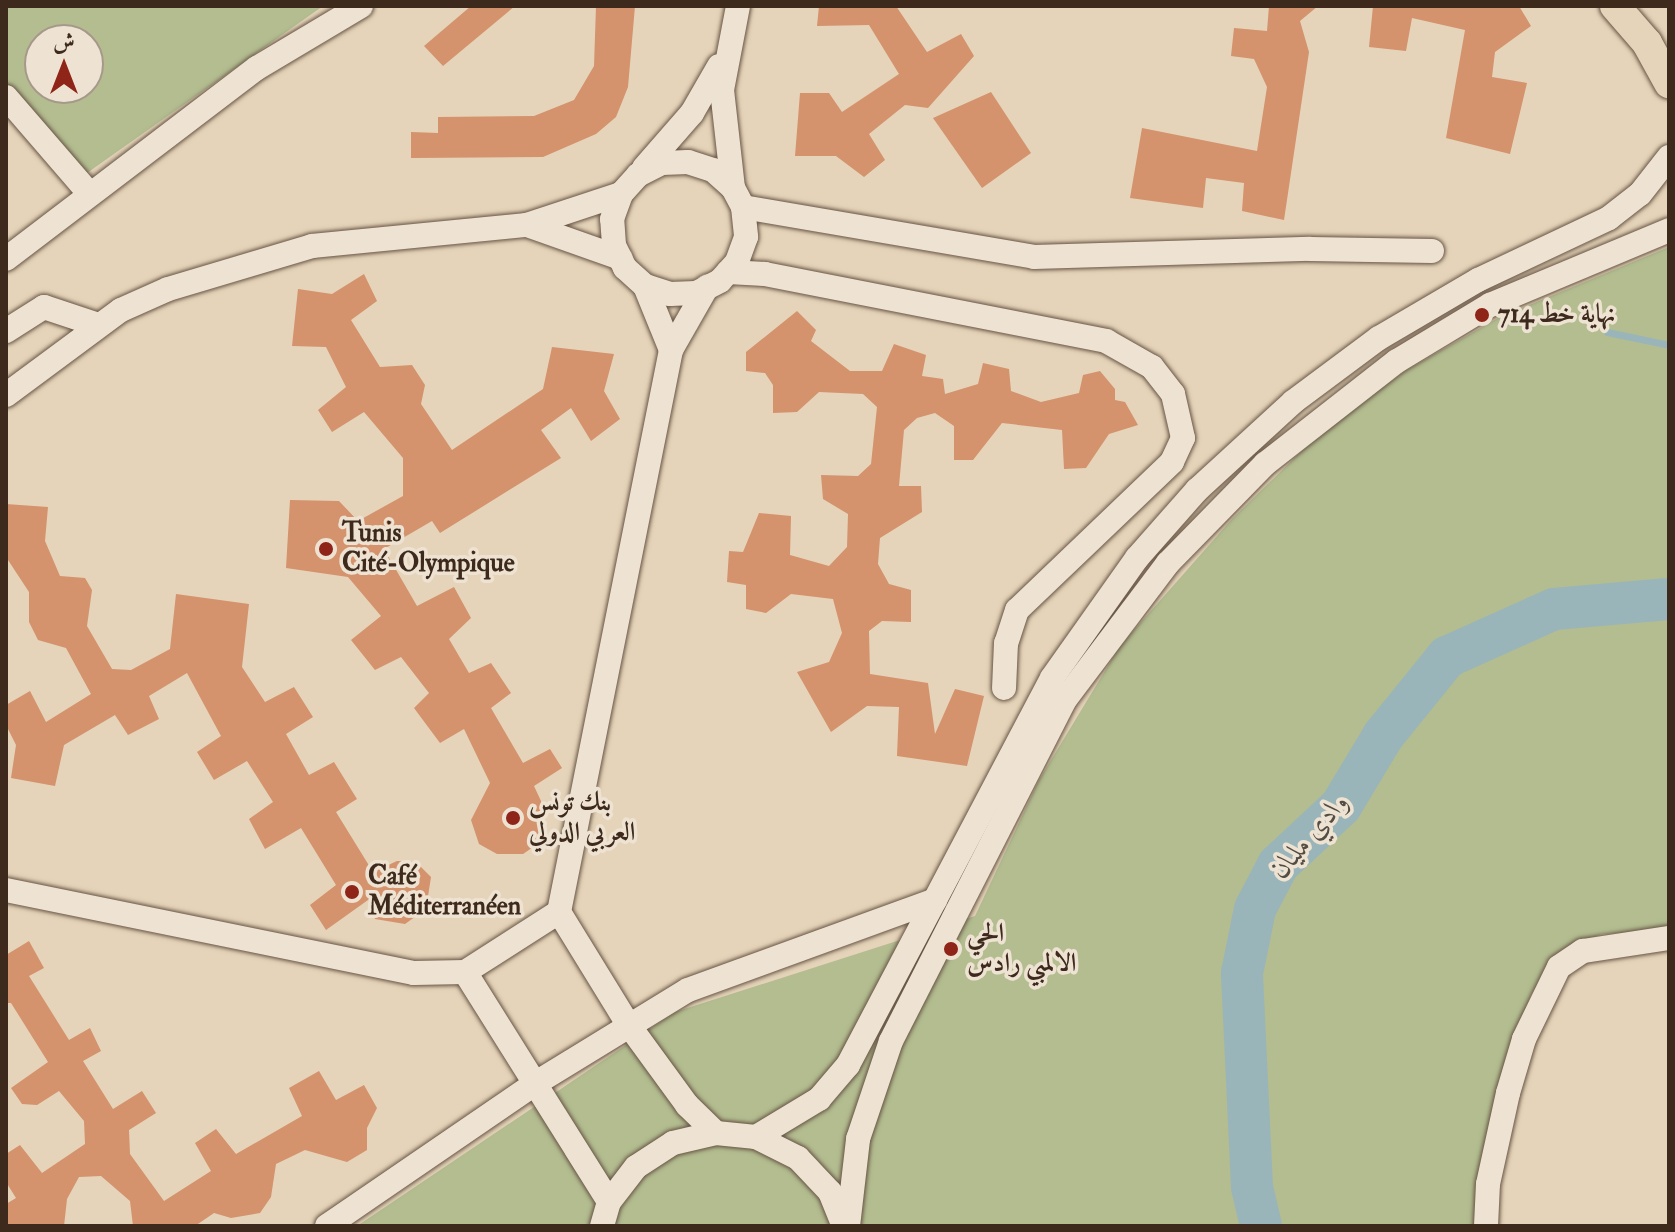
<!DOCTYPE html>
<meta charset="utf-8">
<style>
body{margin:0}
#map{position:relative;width:1675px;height:1232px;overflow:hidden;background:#e5d4b9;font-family:"IM FELL Double Pica",Amiri,serif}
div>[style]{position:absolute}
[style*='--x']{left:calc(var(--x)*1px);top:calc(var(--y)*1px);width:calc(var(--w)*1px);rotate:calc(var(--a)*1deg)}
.green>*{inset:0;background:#b3bd90}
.stream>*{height:7px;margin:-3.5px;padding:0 3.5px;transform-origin:3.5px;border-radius:3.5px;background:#9ab5ba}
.river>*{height:42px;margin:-21px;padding:0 21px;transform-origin:21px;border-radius:21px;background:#9ab5ba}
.building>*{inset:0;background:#d4926d}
.roads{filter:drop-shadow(0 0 2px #675444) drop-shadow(0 0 2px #675444)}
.minor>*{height:24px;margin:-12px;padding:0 12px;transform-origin:12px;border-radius:12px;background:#eee3d2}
.major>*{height:30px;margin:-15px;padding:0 15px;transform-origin:15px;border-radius:15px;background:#e5d4b9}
.dots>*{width:22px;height:22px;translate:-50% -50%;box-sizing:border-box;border:4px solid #eee3d2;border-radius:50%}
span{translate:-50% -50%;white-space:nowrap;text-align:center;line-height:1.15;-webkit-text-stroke:7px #eee3d2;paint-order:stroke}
.poi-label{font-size:26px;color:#3d2a1d;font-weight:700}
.left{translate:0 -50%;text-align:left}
.water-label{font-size:28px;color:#544d44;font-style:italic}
.frame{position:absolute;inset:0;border:8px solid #3d2a1d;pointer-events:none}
.north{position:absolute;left:24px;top:24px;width:80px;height:80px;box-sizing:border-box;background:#eee3d2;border:2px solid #a7998a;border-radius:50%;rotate:0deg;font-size:22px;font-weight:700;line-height:32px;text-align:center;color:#3d2a1d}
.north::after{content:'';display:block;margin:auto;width:28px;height:36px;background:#8f2418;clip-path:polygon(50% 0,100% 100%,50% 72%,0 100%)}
</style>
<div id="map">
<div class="green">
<i style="clip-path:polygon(evenodd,6px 6px,323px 6px,87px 173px,6px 102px,6px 6px,40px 40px,88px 40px,88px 88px,40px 88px,40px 40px)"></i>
<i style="clip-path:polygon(1669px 247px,1669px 930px,1602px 934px,1562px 950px,1531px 995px,1496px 1091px,1477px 1226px,357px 1226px,675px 1012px,975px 916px,1039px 780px,1120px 646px,1232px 519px,1315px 438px,1405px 371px,1498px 318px)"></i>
</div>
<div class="stream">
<i style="--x:1607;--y:332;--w:63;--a:11.8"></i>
</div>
<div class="river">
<i style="--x:1261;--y:1226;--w:40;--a:-103"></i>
<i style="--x:1252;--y:1187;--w:214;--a:-92.7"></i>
<i style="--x:1242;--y:973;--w:65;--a:-78.5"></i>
<i style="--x:1255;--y:909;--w:50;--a:-62.4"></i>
<i style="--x:1278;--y:865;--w:86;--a:-43.1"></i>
<i style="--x:1341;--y:806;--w:82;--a:-59"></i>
<i style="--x:1383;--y:736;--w:102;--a:-51"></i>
<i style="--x:1447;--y:657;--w:117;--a:-24.2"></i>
<i style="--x:1554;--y:609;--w:115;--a:-5"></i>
</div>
<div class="building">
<i style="clip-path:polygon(471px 6px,515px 6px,443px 66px,424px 46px)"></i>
<i style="clip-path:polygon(596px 6px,635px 6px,628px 87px,616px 117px,596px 134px,543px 157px,411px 158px,411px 132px,438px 133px,438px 117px,534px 116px,574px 100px,594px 66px)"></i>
<i style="clip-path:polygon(819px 6px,896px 6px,927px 52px,961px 34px,974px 56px,928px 108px,905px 105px,869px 134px,885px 160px,864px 177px,836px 156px,795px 156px,800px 93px,829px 93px,842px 112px,899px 74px,869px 25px,817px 26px)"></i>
<i style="clip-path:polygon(1269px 6px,1318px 6px,1300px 21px,1309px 52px,1284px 220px,1242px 211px,1244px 183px,1206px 178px,1203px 208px,1130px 198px,1142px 128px,1257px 151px,1267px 87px,1254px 59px,1231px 56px,1234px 28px,1267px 31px)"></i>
<i style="clip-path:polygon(1373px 6px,1519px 6px,1531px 26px,1495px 52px,1492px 77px,1527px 83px,1510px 154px,1446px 138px,1465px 30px,1412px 18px,1406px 51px,1369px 47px)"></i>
<i style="clip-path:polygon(991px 92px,1031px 153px,982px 188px,933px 118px)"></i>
<i style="clip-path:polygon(364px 274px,377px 301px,351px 320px,380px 367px,412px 365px,425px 385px,421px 404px,452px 450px,543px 389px,552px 347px,614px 354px,604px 391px,620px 419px,591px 441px,571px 408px,541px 430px,561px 458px,440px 533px,432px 521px,384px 549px,417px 606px,454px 587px,471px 618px,449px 639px,469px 673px,491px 663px,511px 693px,491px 708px,523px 763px,550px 749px,562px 768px,534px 786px,541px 801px,542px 841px,523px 854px,497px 854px,479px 844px,471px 820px,490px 783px,464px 729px,440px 743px,414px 708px,429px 693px,401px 657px,375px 670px,351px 640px,381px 616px,348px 577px,286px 568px,290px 500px,339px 501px,358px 521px,403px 496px,403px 458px,364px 412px,332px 432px,318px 410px,346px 387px,326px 347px,292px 346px,298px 289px,332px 294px)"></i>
<i style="clip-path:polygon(797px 311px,816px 330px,811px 341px,850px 371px,882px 371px,894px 344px,926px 355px,922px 376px,943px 379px,945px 394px,978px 384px,983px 363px,1009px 369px,1011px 391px,1041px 402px,1079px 393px,1083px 375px,1100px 371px,1115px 389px,1115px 400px,1125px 402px,1138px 425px,1109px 434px,1086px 468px,1064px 469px,1062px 430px,1002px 423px,973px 460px,954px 460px,954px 426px,935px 413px,917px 418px,904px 430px,899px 486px,921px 486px,922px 512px,880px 538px,878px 564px,889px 584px,911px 590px,911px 622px,882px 621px,869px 631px,870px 674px,928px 683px,935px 734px,955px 689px,984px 696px,967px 766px,897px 756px,899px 707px,867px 706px,831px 732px,797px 672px,829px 662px,842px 633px,833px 599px,791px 594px,766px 613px,746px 609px,746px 585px,727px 582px,729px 551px,743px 552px,759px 513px,791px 516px,790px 555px,829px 566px,847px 547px,848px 514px,823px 499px,821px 475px,858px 476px,871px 464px,877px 407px,863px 394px,819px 392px,797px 412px,773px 413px,773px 385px,765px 373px,746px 371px,746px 352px)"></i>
<i style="clip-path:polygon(6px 504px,48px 507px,45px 541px,60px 576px,85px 578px,92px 590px,87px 626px,112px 669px,131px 670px,170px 649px,176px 594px,249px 604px,242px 667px,265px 702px,294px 687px,313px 717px,286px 734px,309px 775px,334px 762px,357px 799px,336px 812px,373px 872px,397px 861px,416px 862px,431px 877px,426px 909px,405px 924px,375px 919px,368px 900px,326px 930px,310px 905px,336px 885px,301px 828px,265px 849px,249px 819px,273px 802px,247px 761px,214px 780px,197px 752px,221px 736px,187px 673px,149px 696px,159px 719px,128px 735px,115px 715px,64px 745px,55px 786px,11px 778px,16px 745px,6px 725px,6px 705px,30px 691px,46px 722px,91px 694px,66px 648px,38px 640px,29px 622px,29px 592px,6px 557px)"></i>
<i style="clip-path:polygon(29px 941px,44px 968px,29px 976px,69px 1040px,90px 1028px,101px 1051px,83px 1061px,113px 1109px,142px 1091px,156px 1113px,129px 1130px,130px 1154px,164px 1201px,211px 1171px,195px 1143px,216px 1129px,236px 1154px,302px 1116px,289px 1088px,319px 1071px,336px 1100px,364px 1085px,377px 1108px,367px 1128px,367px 1150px,347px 1162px,305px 1150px,276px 1164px,271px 1197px,260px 1213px,231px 1218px,214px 1213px,195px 1226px,133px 1226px,130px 1201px,101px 1176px,79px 1177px,67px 1199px,64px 1226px,6px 1226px,6px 1204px,16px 1198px,6px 1182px,6px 1154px,20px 1145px,42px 1173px,85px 1144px,84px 1121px,59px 1091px,37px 1105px,22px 1104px,11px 1088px,48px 1062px,11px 1003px,6px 1003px,6px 955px)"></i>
</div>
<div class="roads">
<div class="minor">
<i style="--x:6;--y:97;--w:127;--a:49.2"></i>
<i style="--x:644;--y:168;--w:73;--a:-48.9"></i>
<i style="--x:692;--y:113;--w:54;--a:-60.1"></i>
<i style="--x:733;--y:188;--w:99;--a:-96.4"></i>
<i style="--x:722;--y:90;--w:86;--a:-79.2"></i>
<i style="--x:743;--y:207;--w:295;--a:9.7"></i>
<i style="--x:1034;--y:257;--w:276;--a:-1.7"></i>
<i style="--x:1310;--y:249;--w:122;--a:0.9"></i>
<i style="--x:527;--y:225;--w:99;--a:19.5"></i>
<i style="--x:6;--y:259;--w:315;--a:-37.3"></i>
<i style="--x:257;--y:68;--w:121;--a:-30.8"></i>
<i style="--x:728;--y:272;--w:37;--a:3"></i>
<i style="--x:765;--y:274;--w:348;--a:11.1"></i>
<i style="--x:1106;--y:341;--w:53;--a:29.5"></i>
<i style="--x:1152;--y:367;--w:34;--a:52"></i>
<i style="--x:1173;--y:394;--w:45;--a:77.2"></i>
<i style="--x:1183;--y:438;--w:26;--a:115"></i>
<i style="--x:1172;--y:462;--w:214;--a:136.3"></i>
<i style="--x:1017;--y:610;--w:35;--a:108"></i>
<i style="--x:1006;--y:643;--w:45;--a:92.5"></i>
<i style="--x:645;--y:286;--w:69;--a:67.9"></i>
<i style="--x:6;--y:331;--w:45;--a:-32.3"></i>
<i style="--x:44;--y:307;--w:57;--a:18.4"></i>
<i style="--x:6;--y:395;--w:143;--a:-36.5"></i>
<i style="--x:121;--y:310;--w:51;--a:-24.1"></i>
<i style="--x:168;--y:289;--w:150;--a:-16.6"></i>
<i style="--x:312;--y:246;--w:216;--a:-5.6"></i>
<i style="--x:527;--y:225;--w:99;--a:-18.3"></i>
<i style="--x:621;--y:194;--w:25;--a:-48"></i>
<i style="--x:638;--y:175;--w:27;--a:-27"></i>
<i style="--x:662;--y:163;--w:26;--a:-2"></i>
<i style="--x:688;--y:162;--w:26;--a:18"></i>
<i style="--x:713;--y:170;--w:27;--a:42"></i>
<i style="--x:733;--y:188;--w:21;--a:62"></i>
<i style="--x:743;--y:207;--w:30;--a:84"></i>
<i style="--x:746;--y:237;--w:27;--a:110"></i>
<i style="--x:737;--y:262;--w:25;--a:132"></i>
<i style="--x:720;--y:281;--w:27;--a:153"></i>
<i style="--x:696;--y:293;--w:26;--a:178"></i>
<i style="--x:670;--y:294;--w:26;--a:-162"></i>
<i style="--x:645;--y:286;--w:27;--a:-138"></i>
<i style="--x:625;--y:268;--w:25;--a:-116"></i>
<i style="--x:614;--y:245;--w:26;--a:-94"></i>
<i style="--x:612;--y:219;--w:27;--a:-70"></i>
<i style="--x:6;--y:890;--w:416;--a:11.5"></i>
<i style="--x:414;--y:973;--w:51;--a:-1.1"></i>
<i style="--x:465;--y:972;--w:112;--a:-32.6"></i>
<i style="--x:559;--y:912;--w:573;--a:-78.73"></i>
<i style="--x:671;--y:350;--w:73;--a:-60.3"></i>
<i style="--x:559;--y:912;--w:132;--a:58.4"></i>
<i style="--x:628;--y:1024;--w:100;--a:53.9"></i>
<i style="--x:687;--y:1105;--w:40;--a:44"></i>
<i style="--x:465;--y:972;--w:271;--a:57.9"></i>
<i style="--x:756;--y:1137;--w:74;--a:-31.1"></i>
<i style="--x:819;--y:1099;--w:45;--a:-49.5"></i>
<i style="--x:848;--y:1065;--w:437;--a:-62.2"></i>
<i style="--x:1052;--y:678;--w:147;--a:-54.7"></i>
<i style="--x:1137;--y:558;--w:91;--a:-48.6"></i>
<i style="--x:1197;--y:490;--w:130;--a:-42.5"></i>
<i style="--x:1293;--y:402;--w:107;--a:-36.7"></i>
<i style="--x:1379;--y:338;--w:115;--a:-30.4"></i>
<i style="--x:1478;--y:280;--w:145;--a:-25.3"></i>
<i style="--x:1609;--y:218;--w:39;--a:-38"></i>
<i style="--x:1640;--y:194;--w:47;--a:-51.9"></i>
<i style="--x:327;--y:1226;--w:253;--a:-34.4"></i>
<i style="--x:536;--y:1083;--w:178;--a:-31.5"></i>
<i style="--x:688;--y:990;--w:263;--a:-20"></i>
<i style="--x:602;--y:1226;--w:25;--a:-74"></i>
<i style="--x:609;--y:1202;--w:44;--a:-52.4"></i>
<i style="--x:636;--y:1167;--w:44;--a:-33"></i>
<i style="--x:673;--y:1143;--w:44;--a:-13.1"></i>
<i style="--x:716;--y:1133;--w:40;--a:5.7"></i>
<i style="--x:756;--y:1137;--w:47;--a:26.6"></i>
<i style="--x:798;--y:1158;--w:47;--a:46.7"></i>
<i style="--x:830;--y:1192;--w:37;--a:68"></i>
<i style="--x:848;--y:1226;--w:88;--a:-83.4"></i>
<i style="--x:858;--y:1139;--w:103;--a:-71.4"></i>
<i style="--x:891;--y:1041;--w:381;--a:-63"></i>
<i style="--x:1064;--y:701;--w:173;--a:-53"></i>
<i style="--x:1168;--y:563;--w:139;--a:-45.6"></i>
<i style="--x:1265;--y:464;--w:167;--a:-38"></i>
<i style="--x:1397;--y:361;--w:109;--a:-31.1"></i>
<i style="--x:1490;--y:305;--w:194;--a:-22.7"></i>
<i style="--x:1486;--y:1226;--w:42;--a:-87.3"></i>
<i style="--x:1488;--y:1184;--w:93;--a:-77.6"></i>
<i style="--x:1508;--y:1093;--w:56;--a:-73.5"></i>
<i style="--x:1524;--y:1039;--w:80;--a:-64.1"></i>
<i style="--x:1559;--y:967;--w:29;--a:-34"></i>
<i style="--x:1583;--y:951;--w:87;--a:-8.6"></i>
</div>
<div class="major">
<i style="--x:1615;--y:6;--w:49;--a:49.1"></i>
<i style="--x:1647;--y:43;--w:46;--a:61.2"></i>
</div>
</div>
<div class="dots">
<i style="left:1482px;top:315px;background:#8f2418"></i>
<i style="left:326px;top:549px;background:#8f2418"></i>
<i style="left:513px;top:818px;background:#8f2418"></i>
<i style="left:352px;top:892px;background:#8f2418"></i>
<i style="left:951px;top:949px;background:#8f2418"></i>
</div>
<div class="poi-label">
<span class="left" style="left:1498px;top:315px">نهاية خط 714</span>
<span class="left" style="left:342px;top:549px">Tunis<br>Cité-Olympique</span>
<span class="left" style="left:529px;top:818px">بنك تونس<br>العربي الدولي</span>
<span class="left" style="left:368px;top:892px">Café<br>Méditerranéen</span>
<span class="left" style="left:967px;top:949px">الحي<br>الالمبي رادس</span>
</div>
<div class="water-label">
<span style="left:1310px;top:836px;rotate:-49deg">وادي مليان</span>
</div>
<div class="frame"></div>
<div class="north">ش</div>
</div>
